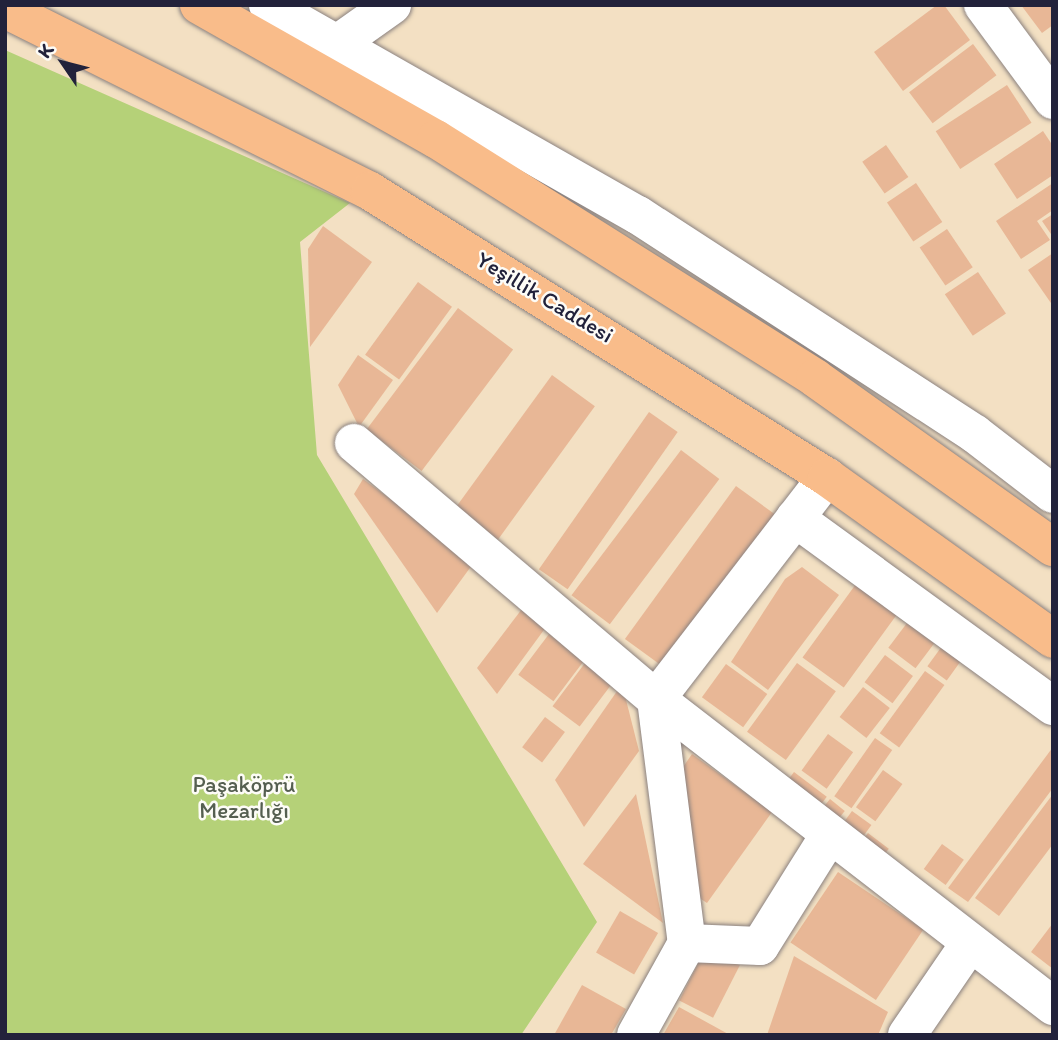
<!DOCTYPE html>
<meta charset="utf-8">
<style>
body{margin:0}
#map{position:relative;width:1058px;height:1040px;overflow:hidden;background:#f3e0c3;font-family:Itim,sans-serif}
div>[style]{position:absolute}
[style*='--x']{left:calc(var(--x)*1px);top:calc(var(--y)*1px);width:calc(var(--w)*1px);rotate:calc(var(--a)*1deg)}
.green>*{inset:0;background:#b5d178}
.building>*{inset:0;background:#e8b796;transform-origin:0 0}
.roads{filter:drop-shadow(0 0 2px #8a817f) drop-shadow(0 0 2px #8a817f)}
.minor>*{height:38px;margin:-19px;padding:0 19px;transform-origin:19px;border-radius:19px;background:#fff}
.highway>*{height:38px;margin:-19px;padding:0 19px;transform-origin:19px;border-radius:19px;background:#f9bc8a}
span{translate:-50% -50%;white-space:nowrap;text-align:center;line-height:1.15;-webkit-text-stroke:5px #fdfcf7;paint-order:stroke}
.street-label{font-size:23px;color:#22223b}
.park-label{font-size:23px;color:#555f50}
.frame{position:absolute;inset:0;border:7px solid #22223b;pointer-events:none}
.north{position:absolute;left:28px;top:28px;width:70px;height:70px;-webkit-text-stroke:5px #fdfcf7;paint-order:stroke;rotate:305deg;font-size:19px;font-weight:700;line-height:28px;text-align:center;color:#22223b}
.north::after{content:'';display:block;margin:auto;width:24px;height:32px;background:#22223b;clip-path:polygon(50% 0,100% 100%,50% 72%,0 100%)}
</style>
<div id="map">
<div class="green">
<i style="clip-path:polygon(5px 50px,350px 203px,300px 242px,317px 455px,597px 922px,521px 1035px,5px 1035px)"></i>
</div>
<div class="building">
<i style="clip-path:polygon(937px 5px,944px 5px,970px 40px,903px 91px,874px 52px)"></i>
<i style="clip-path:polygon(1021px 5px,1053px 5px,1053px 25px,1042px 33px)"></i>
<i style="left:973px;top:44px;width:39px;height:80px;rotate:53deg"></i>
<i style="left:1007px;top:85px;width:45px;height:85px;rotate:57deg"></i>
<i style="clip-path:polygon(1043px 131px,1053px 146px,1053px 175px,1017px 199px,994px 164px)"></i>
<i style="left:886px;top:145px;width:39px;height:29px;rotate:55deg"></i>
<i style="left:916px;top:183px;width:47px;height:35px;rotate:56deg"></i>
<i style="clip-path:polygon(1053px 183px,1053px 210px,1037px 221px,1050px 240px,1021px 259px,996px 221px)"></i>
<i style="clip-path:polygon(1053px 214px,1053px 237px,1042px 221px)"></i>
<i style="clip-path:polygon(323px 226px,372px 262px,310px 347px,308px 249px)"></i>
<i style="left:947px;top:229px;width:46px;height:33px;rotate:56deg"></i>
<i style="clip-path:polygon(1053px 253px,1053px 306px,1028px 270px)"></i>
<i style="left:978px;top:272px;width:50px;height:40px;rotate:56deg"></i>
<i style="left:418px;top:282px;width:42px;height:90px;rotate:36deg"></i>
<i style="left:458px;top:308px;width:69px;height:152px;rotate:37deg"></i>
<i style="clip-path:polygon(358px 355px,393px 380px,359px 427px,338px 385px)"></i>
<i style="left:552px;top:375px;width:53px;height:165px;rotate:36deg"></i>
<i style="left:649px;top:412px;width:35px;height:192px;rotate:35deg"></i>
<i style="left:681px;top:450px;width:48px;height:182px;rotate:37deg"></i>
<i style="clip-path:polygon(363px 479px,475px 561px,437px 613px,354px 494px)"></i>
<i style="left:736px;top:486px;width:54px;height:189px;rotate:36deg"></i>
<i style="clip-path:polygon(802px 567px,839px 595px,768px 690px,731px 662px,785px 579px)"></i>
<i style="left:856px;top:584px;width:51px;height:91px;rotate:36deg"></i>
<i style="clip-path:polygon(525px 605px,549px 623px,497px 694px,477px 668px)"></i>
<i style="left:907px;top:623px;width:34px;height:31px;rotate:37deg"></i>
<i style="left:549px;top:634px;width:44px;height:51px;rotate:37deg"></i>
<i style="left:945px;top:642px;width:24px;height:30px;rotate:36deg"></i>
<i style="left:885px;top:655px;width:35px;height:34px;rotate:37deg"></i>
<i style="left:585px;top:663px;width:34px;height:54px;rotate:37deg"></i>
<i style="left:797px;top:663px;width:48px;height:85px;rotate:36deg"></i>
<i style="left:726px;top:664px;width:51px;height:41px;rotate:36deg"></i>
<i style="left:925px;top:671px;width:24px;height:77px;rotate:36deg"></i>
<i style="clip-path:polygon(622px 684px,639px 751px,584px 827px,555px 780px)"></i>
<i style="left:863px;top:687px;width:34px;height:38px;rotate:38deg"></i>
<i style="left:545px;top:717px;width:25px;height:38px;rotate:37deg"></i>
<i style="left:828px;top:734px;width:31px;height:45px;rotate:36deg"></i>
<i style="left:875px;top:738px;width:21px;height:71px;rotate:35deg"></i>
<i style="clip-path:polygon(1053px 747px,1053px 788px,968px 902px,948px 888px)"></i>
<i style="clip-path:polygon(692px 754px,772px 812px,707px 903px,695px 895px,681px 770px)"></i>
<i style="left:883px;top:770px;width:24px;height:46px;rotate:36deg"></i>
<i style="left:794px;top:772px;width:41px;height:21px;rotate:37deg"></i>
<i style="clip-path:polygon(636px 794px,663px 923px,583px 864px)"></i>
<i style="clip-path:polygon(1053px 794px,1053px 844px,999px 916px,975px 898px)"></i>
<i style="left:830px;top:799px;width:19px;height:20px;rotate:39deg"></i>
<i style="left:852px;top:811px;width:24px;height:21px;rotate:36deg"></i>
<i style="left:868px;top:833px;width:26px;height:17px;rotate:37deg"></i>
<i style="left:942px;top:844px;width:27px;height:31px;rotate:36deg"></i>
<i style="left:838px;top:872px;width:103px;height:85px;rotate:34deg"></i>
<i style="left:620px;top:911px;width:44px;height:48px;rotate:30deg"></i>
<i style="clip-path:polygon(1053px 923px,1053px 969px,1031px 952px)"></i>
<i style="left:706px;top:948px;width:38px;height:59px;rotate:27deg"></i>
<i style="clip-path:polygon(794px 956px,888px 1012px,878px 1035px,767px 1035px)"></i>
<i style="clip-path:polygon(582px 985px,626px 1009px,611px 1035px,554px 1035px)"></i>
<i style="clip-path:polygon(679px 1007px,730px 1035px,663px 1035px)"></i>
</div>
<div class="roads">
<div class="minor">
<i style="--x:268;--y:5;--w:425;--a:29.6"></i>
<i style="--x:638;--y:215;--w:402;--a:33"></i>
<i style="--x:975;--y:434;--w:98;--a:37.6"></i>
<i style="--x:983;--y:5;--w:118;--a:53.6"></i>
<i style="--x:340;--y:42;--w:64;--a:-35.4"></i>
<i style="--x:354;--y:443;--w:396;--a:40.3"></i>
<i style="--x:656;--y:699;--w:246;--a:82.8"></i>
<i style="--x:687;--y:943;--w:105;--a:119"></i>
<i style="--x:827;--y:477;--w:280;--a:127.6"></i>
<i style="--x:656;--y:699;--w:502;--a:37.71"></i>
<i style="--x:795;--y:518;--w:319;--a:36.1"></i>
<i style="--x:687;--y:943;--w:73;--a:2.4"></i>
<i style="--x:760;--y:946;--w:128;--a:-58"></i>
<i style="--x:907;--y:1035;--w:112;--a:-55.6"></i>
</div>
<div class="highway">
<i style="--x:199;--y:5;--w:272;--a:29.5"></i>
<i style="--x:436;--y:139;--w:448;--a:32.2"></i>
<i style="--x:815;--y:378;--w:292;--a:35.4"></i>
<i style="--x:5;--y:9;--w:408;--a:26.5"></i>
<i style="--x:370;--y:191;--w:539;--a:32.04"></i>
<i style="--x:827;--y:477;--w:278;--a:35.6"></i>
</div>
</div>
<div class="street-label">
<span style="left:545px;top:297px;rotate:31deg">Yeşillik Caddesi</span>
</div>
<div class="park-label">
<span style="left:244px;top:797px">Paşaköprü<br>Mezarlığı</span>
</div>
<div class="frame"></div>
<div class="north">K</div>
</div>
